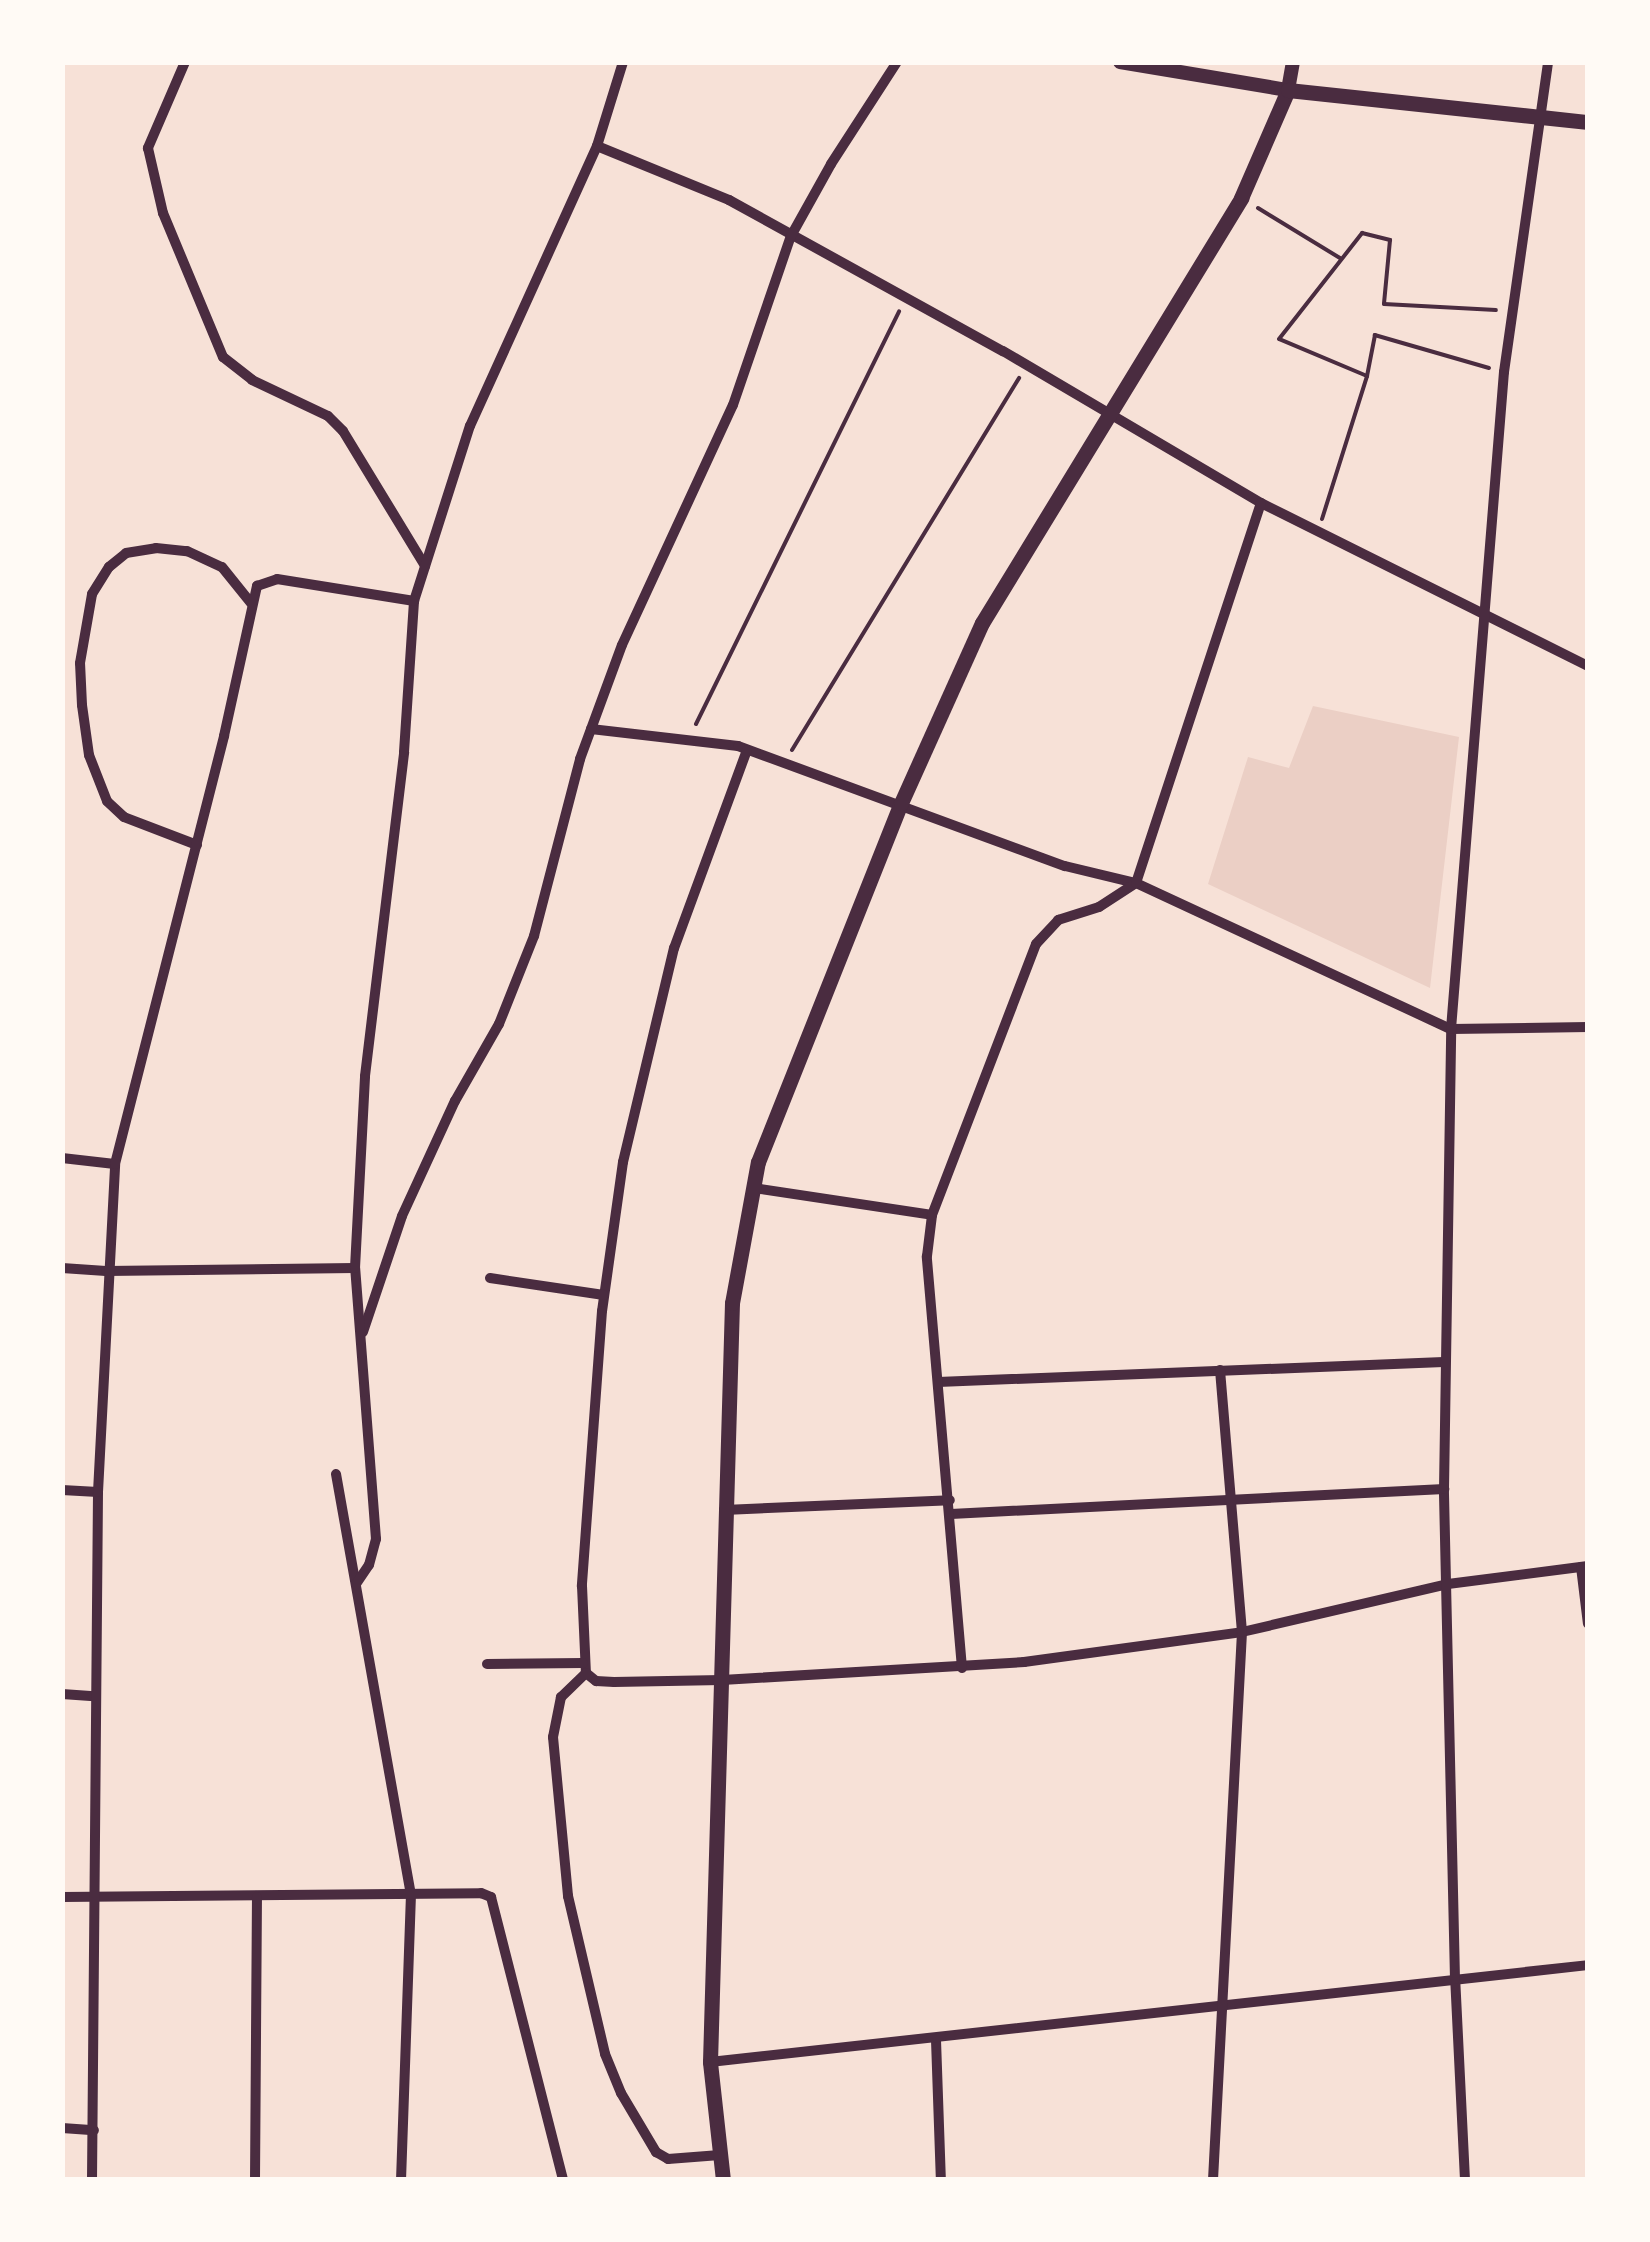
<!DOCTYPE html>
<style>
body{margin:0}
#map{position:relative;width:1650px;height:2242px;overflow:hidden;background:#f7e1d7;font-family:Overpass,sans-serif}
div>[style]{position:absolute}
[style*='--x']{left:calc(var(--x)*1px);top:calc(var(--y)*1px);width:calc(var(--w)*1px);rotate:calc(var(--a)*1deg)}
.green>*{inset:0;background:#ebcfc5}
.path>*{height:4px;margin:-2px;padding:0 2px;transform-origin:2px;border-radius:2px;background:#4a2c40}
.minor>*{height:10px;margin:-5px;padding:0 5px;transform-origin:5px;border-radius:5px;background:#4a2c40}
.tertiary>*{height:14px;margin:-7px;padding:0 7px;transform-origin:7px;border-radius:7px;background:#4a2c40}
.secondary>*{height:15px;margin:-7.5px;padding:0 7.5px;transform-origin:7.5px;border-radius:7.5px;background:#4a2c40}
span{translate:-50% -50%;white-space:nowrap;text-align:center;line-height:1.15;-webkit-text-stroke:10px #fffaf5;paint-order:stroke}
.frame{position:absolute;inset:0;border:65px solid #fffaf5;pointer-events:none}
</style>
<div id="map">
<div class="green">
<i style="clip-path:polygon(1313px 706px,1459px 737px,1430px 988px,1208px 884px,1248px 757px,1289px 768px)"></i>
</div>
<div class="path">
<i style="--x:1258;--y:208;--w:96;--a:31.4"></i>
<i style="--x:1489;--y:368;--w:119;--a:-163.9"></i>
<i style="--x:1375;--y:335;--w:42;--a:101"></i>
<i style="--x:1367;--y:376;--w:95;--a:-157.2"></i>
<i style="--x:1279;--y:339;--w:135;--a:-51.9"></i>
<i style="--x:1362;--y:233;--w:29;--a:14"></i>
<i style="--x:1390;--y:240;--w:64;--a:95.4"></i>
<i style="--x:1384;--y:304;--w:112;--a:3.1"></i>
<i style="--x:1322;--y:519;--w:150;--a:-72.5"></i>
<i style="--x:696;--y:724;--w:460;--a:-63.8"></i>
<i style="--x:792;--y:750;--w:436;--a:-58.6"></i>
</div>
<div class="minor">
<i style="--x:185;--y:62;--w:94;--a:113.3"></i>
<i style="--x:148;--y:148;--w:67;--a:77"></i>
<i style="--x:163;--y:213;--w:156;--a:67.4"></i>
<i style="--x:223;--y:357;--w:37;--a:38"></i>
<i style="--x:252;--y:380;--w:84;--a:25.3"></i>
<i style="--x:328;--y:416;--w:21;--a:45"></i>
<i style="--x:343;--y:431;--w:158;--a:58.7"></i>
<i style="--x:597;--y:146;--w:143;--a:22.2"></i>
<i style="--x:729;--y:200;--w:313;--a:28.9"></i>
<i style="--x:1003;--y:351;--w:299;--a:30.5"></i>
<i style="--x:1261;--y:503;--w:365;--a:26.5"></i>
<i style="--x:591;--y:729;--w:148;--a:6.6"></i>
<i style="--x:738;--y:746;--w:348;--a:20.2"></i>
<i style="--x:1065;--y:866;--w:73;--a:13.5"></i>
<i style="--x:1136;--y:883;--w:347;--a:24.9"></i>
<i style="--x:1451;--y:1029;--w:137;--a:-0.8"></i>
<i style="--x:747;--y:750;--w:211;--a:110.2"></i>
<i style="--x:674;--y:948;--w:220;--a:103.4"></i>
<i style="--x:623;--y:1162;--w:150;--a:98"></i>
<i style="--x:602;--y:1311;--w:276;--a:94.2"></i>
<i style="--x:582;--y:1586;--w:87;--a:87.4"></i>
<i style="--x:586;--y:1673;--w:13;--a:39"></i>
<i style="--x:596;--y:1681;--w:18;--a:3"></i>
<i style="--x:614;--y:1682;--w:108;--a:-1.1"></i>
<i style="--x:722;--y:1680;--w:303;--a:-3.4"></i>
<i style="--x:1024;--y:1662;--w:220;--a:-7.8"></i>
<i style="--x:1242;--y:1632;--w:212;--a:-13.1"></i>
<i style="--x:1448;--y:1584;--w:141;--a:-7.3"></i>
<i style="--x:197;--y:845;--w:78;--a:-159"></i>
<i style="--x:124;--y:817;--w:23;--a:-137"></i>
<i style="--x:107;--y:801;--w:49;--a:-111.4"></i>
<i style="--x:89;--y:755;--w:50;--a:-98"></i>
<i style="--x:82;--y:705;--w:42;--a:-92.7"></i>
<i style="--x:80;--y:663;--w:70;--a:-80.1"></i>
<i style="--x:92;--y:594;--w:32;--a:-58"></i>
<i style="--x:109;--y:567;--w:22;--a:-39"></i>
<i style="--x:126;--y:553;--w:30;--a:-9"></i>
<i style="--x:156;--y:548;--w:31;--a:6"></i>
<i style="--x:187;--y:551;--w:38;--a:25"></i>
<i style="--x:222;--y:567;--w:46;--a:51.1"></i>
<i style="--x:62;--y:1158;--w:53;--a:6.5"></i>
<i style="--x:754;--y:1188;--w:180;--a:8.6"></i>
<i style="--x:62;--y:1268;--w:44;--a:3.9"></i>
<i style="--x:106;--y:1271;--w:249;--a:-0.7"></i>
<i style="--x:490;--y:1278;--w:115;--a:8.5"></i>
<i style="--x:363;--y:1332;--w:122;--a:-71.4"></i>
<i style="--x:402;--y:1216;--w:127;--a:-65.3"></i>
<i style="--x:455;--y:1101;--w:89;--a:-60.3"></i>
<i style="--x:499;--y:1024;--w:95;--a:-68.3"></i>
<i style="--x:534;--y:936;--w:183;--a:-75.4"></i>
<i style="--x:580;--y:759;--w:121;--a:-69.8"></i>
<i style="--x:622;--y:645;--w:264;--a:-65.2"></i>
<i style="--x:733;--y:405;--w:179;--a:-71.1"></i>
<i style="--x:791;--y:236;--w:82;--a:-60.9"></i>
<i style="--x:831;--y:164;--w:121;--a:-57.1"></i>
<i style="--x:938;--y:1382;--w:506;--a:-2.26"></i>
<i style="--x:336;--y:1474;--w:427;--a:79.9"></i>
<i style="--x:411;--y:1894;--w:286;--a:92"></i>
<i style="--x:62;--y:1490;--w:36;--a:3"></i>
<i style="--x:724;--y:1510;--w:226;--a:-2.5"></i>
<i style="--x:951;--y:1514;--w:494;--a:-2.9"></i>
<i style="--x:1581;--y:1567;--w:57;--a:83"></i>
<i style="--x:356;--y:1584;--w:23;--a:-56"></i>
<i style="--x:369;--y:1565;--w:27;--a:-75"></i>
<i style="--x:376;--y:1539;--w:272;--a:-94.4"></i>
<i style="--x:355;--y:1268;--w:192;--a:-87"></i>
<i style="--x:365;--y:1076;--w:326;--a:-83.1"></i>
<i style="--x:404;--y:752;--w:151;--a:-86.2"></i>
<i style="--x:414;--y:601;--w:184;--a:-72.3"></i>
<i style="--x:470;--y:426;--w:307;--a:-65.6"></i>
<i style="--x:597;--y:146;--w:88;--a:-72.8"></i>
<i style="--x:487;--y:1664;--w:96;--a:-0.6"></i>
<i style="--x:962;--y:1668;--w:413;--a:-94.9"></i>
<i style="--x:927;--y:1256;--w:41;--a:-83"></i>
<i style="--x:932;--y:1215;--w:290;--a:-69"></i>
<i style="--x:1036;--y:944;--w:33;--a:-47"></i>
<i style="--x:1058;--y:920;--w:43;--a:-17.6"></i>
<i style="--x:1099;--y:907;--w:44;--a:-33"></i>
<i style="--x:1136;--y:883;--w:400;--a:-71.8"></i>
<i style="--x:586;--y:1673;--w:35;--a:136"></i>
<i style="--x:561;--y:1697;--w:41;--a:101.3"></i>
<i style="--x:553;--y:1737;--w:160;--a:84.6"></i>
<i style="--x:568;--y:1896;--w:162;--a:76.8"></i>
<i style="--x:605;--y:2054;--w:42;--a:67.7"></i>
<i style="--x:621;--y:2093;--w:69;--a:59.3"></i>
<i style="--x:656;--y:2152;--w:14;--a:30"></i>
<i style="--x:668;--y:2159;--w:52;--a:-4.4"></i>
<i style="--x:62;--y:1694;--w:32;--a:4"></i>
<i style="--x:62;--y:1897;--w:419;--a:-0.5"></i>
<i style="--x:481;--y:1893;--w:11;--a:22"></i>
<i style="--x:491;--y:1897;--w:292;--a:75.7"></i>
<i style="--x:936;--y:2040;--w:140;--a:88"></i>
<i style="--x:710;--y:2062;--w:883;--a:-6.3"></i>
<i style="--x:62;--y:2128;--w:32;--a:4"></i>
<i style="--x:92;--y:2180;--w:688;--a:-89.5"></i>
<i style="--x:98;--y:1492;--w:328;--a:-87"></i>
<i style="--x:115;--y:1164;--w:442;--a:-75.7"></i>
<i style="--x:224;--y:736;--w:154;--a:-77.6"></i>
<i style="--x:257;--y:586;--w:21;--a:-19"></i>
<i style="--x:277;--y:579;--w:139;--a:9.1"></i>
<i style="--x:255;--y:2180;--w:283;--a:-89.6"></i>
<i style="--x:1213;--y:2180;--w:549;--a:-86.97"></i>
<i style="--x:1242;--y:1632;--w:263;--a:-94.8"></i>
<i style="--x:1465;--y:2180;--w:201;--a:-92.8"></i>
<i style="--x:1455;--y:1979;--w:490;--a:-91.3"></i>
<i style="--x:1444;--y:1489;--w:460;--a:-89.1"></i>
<i style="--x:1451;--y:1029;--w:659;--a:-85.39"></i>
<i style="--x:1504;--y:372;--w:313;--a:-81.9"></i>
</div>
<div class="tertiary">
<i style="--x:1120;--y:62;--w:170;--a:9.5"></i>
<i style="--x:1288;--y:90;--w:28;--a:-80"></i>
</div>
<div class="secondary">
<i style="--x:723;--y:2180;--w:119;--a:-96.3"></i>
<i style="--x:710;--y:2062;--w:759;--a:-88.34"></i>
<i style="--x:732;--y:1303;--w:143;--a:-79.6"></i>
<i style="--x:758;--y:1162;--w:386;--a:-68.3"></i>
<i style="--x:901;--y:803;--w:197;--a:-65.8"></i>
<i style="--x:982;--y:623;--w:498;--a:-58.6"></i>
<i style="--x:1241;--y:198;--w:118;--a:-66.5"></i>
<i style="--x:1288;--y:90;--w:302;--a:6.1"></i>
</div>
<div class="frame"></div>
</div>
